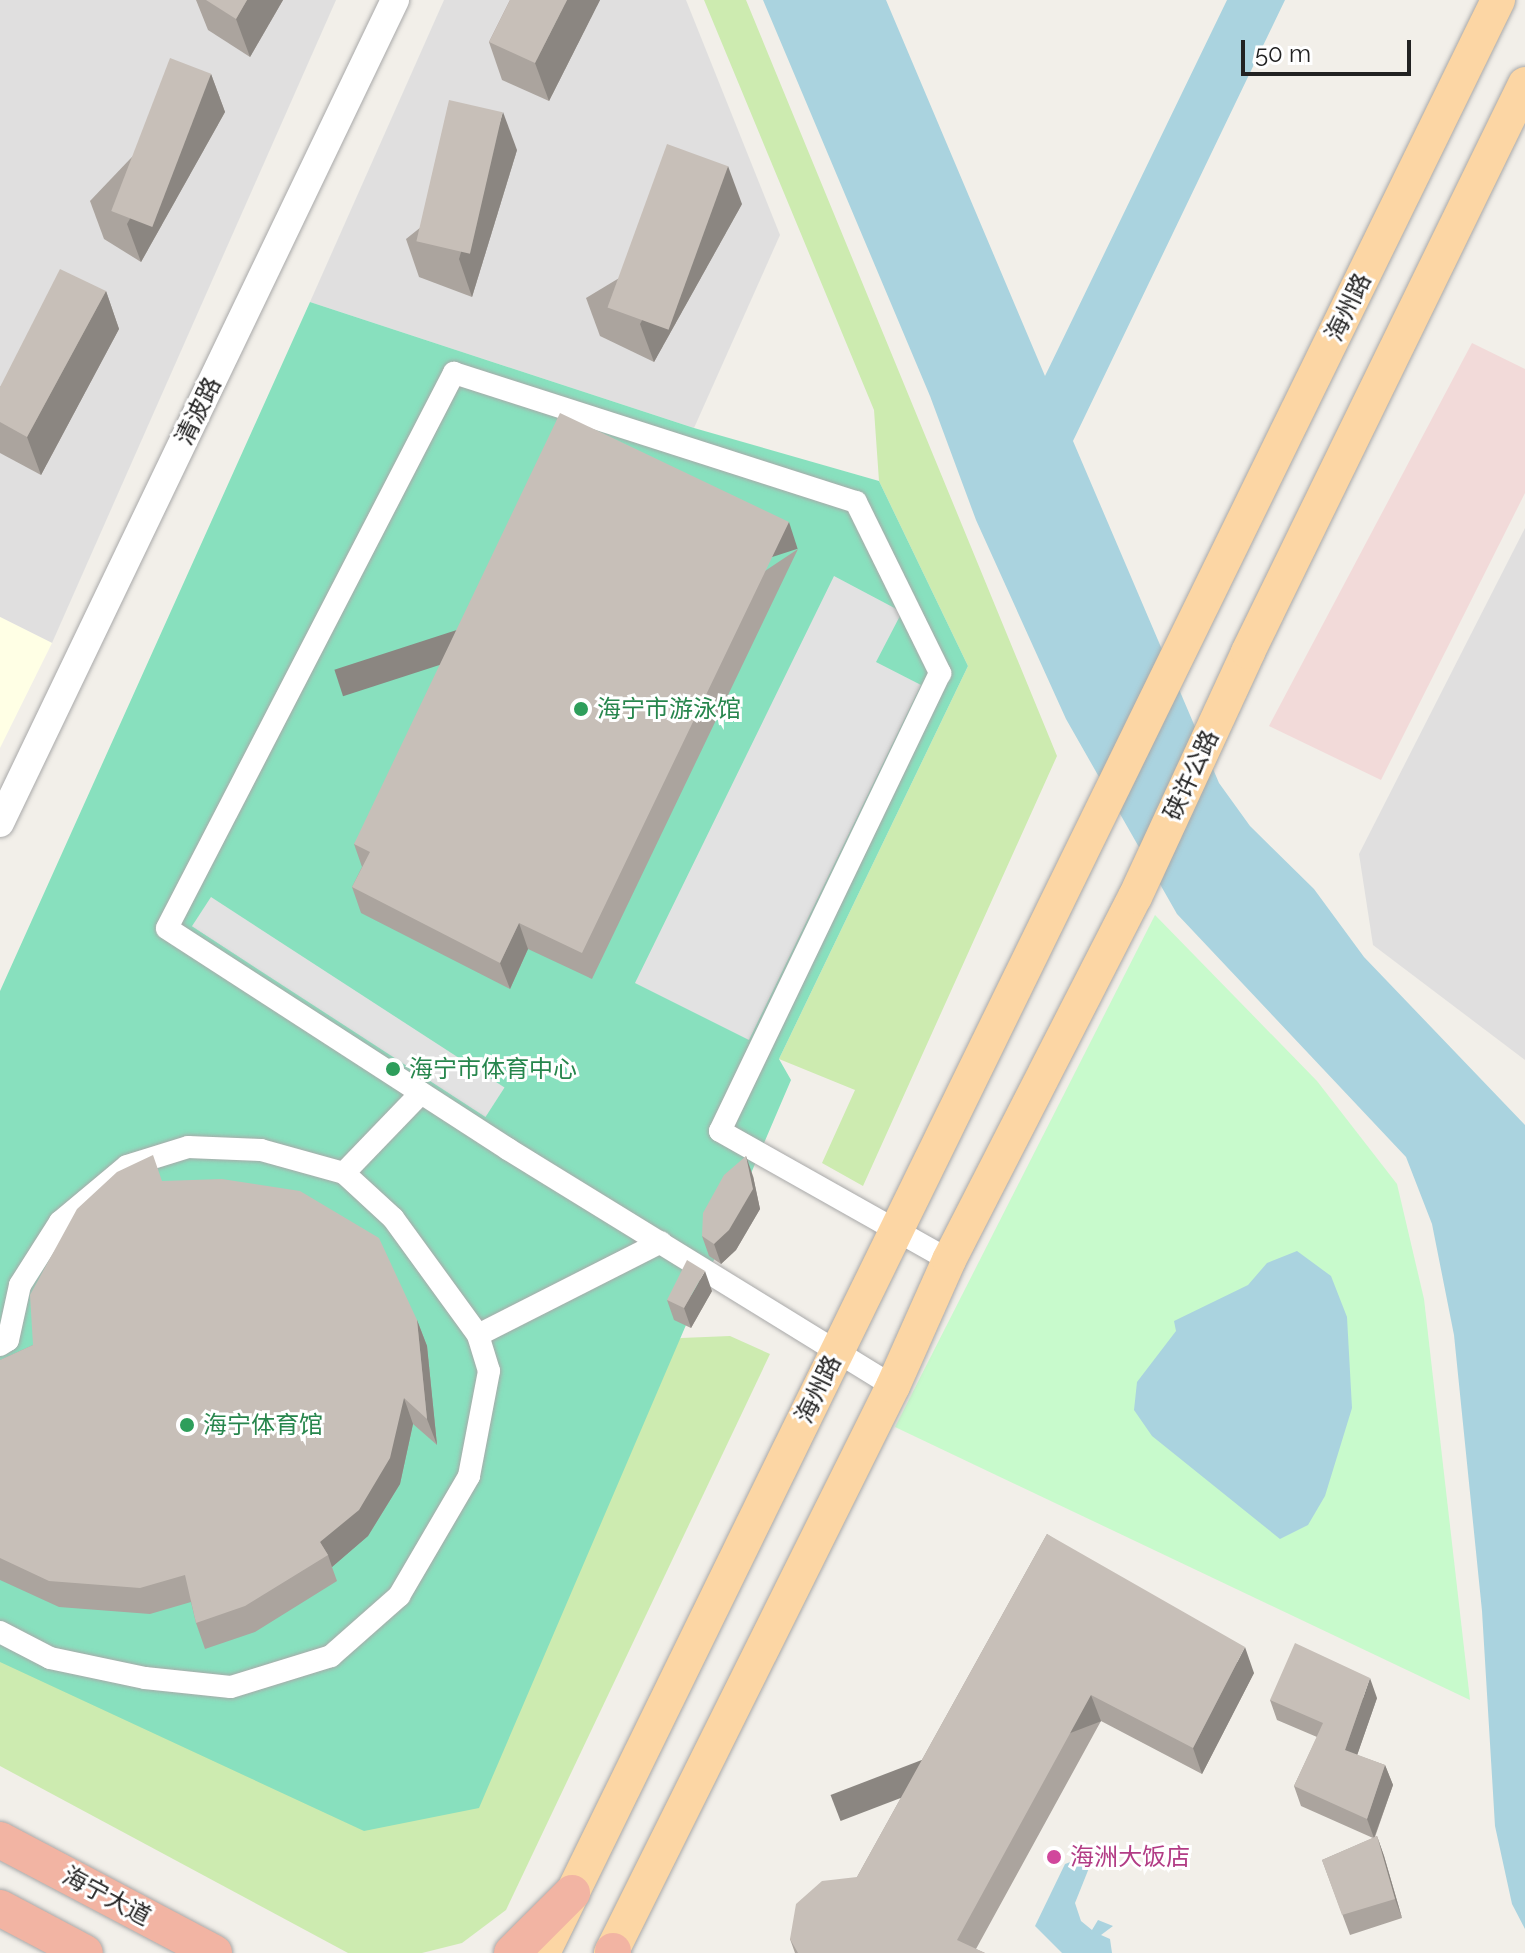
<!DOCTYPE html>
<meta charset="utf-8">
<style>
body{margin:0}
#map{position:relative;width:1525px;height:1953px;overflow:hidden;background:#f2efe9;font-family:Raleway,"Noto Sans SC",sans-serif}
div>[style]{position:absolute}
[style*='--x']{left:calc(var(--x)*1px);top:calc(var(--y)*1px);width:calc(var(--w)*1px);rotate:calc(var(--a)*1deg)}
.residential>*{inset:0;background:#e0dfdf}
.commercial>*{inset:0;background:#f2dad9}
.education>*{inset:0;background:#ffffe5}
.grass>*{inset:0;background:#cdebb0}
.park>*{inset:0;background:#c8facc}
.pitch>*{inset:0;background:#88e0be}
.parking>*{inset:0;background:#e2e2e2;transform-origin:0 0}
.water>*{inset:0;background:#aad3df}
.roads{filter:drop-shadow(0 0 2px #a9a9a9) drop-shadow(0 0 2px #a9a9a9)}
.minor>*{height:22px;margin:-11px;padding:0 11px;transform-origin:11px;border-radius:11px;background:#fff}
.tertiary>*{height:28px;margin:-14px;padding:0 14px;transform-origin:14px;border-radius:14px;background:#fff}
.primary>*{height:34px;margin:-17px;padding:0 17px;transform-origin:17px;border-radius:17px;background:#fcd6a4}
.trunk>*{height:36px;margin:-18px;padding:0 18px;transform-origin:18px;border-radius:18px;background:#f2b4a3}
.wall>*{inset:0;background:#aba49e}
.shaded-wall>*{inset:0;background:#8b8681;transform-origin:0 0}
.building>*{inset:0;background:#c7bfb8;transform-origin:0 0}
.dots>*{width:22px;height:22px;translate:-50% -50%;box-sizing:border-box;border:4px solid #fff;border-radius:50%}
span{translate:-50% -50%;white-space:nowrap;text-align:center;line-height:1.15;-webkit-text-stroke:6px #fff;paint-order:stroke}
.street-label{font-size:24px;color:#222}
.leisure-label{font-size:24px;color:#27864d}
.left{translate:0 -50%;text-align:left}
.hotel-label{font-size:24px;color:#b23c85}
.scale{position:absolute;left:1241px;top:40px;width:170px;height:36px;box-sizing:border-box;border:4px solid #222;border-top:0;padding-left:10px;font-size:24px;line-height:28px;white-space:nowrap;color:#222;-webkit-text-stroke:6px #fff;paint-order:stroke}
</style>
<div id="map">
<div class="residential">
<i style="clip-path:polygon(0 0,336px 0,52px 643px,0 617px)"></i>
<i style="clip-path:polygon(444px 0,686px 0,780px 235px,694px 428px,310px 302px)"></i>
<i style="clip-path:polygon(1525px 528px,1525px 1060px,1373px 945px,1359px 854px)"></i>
</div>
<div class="commercial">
<i style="clip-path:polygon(1472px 343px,1525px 369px,1525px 493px,1381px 780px,1269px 726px)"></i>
</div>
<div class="education">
<i style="clip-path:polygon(0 617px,52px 643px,0 748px)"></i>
</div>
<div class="grass">
<i style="clip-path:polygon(704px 0,746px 0,1057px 756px,863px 1186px,822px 1163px,855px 1090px,779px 1059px,968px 666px,879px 481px,874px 410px)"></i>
<i style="clip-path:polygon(730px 1336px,770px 1354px,506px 1910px,462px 1943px,422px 1953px,348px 1953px,0 1766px,0 1662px,681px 1338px)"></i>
</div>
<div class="park">
<i style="clip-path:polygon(1155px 915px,1317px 1081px,1397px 1184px,1424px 1299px,1470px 1700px,895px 1427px)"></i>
</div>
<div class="pitch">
<i style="clip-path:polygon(310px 302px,694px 428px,879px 481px,968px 666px,779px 1059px,791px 1080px,479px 1808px,364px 1831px,0 1662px,0 991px)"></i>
</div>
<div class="parking">
<i style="clip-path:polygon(834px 576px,902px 612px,876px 662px,921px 685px,749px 1040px,635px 983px)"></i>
<i style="left:211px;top:897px;width:350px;height:35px;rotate:33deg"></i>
</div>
<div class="water">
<i style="clip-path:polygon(763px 0,886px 0,1045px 376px,1227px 0,1285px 0,1073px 441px,1219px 783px,1250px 826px,1314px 889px,1364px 957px,1525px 1125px,1525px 1929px,1512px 1904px,1495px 1826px,1482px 1611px,1454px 1335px,1432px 1224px,1406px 1157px,1177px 914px,1066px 719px,976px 520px,930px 396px)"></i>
<i style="clip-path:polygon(1297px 1251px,1331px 1276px,1347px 1317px,1352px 1408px,1325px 1496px,1308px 1525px,1280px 1539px,1152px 1436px,1134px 1410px,1137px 1382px,1176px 1331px,1174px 1321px,1248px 1285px,1267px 1263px)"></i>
<i style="clip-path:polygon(1103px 1850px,1113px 1853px,1111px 1861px,1089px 1868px,1075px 1903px,1081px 1921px,1092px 1930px,1098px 1920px,1113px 1926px,1101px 1935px,1110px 1939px,1112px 1953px,1062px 1953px,1035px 1926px,1065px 1864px)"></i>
</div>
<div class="roads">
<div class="minor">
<i style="--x:344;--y:1173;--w:67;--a:42.6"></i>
<i style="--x:393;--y:1218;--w:145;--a:54"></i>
<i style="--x:0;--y:1345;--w:9;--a:-32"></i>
<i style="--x:8;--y:1340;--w:56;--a:-77.7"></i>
<i style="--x:20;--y:1285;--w:75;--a:-57.6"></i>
<i style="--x:60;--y:1222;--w:87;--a:-39.9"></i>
<i style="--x:127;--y:1166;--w:64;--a:-17.3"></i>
<i style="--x:188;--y:1147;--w:73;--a:2.4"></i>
<i style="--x:261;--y:1150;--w:86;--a:15.5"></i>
<i style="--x:344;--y:1173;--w:111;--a:-46.1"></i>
<i style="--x:893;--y:1386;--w:452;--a:-148.4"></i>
<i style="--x:508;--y:1149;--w:406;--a:-147.1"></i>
<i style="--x:167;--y:928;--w:625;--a:-62.66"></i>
<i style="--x:454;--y:373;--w:422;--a:17.8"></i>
<i style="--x:856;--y:502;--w:191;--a:63.8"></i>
<i style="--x:940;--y:673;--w:508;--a:115.66"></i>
<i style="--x:720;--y:1131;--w:263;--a:29.4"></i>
<i style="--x:0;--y:1632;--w:56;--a:27.5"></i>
<i style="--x:50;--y:1658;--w:97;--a:11.9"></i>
<i style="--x:145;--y:1678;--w:86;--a:6"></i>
<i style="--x:231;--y:1687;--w:105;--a:-17.2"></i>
<i style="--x:331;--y:1656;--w:91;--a:-41.4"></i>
<i style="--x:399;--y:1596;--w:139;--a:-59.7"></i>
<i style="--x:469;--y:1476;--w:107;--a:-79.2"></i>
<i style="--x:489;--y:1371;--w:38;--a:-107"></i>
<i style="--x:478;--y:1335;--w:205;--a:-26.9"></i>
</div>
<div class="tertiary">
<i style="--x:0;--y:823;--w:913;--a:-64.36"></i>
</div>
<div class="primary">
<i style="--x:543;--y:1953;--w:2174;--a:-63.94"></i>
<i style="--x:611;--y:1953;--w:633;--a:-63.56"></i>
<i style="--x:893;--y:1386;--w:138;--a:-66"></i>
<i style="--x:949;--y:1260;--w:408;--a:-62.9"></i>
<i style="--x:1135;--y:897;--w:270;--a:-65.2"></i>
<i style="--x:1248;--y:652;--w:632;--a:-64"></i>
</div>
<div class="trunk">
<i style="--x:0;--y:1840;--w:242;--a:27.8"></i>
<i style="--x:0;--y:1908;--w:96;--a:27.9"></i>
<i style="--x:512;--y:1953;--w:85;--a:-45"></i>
<i style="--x:613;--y:1953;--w:2;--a:-90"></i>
</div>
</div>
<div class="wall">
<i style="clip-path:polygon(196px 0,283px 0,250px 57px,208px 30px)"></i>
<i style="clip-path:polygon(510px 0,600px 0,549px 101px,502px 80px,489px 42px)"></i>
<i style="clip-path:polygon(211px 74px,225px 112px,141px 262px,104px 239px,90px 201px)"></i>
<i style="clip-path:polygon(517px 150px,472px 297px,419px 277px,406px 239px)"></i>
<i style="clip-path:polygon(742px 204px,654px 362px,600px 336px,586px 298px)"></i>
<i style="clip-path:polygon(106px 291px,119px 329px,41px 475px,0 453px,0 387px)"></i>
<i style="clip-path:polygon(798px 549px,592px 979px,528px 949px,510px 989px,361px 913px,352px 887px,362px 867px,354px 844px)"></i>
<i style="clip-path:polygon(753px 1176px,760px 1209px,736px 1250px,721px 1264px,709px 1256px,702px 1236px)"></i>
<i style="clip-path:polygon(163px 1181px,417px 1320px,427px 1346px,437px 1445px,413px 1424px,400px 1484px,368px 1536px,332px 1567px,337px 1581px,255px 1632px,205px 1649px,196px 1623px,191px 1602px,150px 1614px,59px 1607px,0 1580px,0 1360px,33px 1345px)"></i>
<i style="clip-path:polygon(712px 1291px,691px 1328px,674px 1320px,667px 1300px)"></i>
<i style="clip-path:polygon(1047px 1534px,1254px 1673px,1202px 1774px,1101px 1721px,976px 1949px,985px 1953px,795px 1953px,790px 1939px,857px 1877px)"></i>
<i style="clip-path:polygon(1377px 1698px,1357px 1755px,1385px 1765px,1393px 1785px,1375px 1837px,1377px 1836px,1384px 1856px,1402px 1918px,1350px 1935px,1322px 1860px,1373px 1838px,1301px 1806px,1294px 1786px,1317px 1737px,1277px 1720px,1270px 1700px)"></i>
</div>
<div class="shaded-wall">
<i style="clip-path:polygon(247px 0,283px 0,250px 57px,236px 19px)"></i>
<i style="clip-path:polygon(567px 0,600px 0,549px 101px,535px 63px)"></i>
<i style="clip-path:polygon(211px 74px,225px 112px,141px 262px,127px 224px)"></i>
<i style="clip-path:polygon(503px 112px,517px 150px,472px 297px,459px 259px)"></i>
<i style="clip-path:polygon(728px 166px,742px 204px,654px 362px,640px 324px)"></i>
<i style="clip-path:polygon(106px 291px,119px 329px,41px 475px,27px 437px)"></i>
<i style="left:789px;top:522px;width:28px;height:478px;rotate:72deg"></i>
<i style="clip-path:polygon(519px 923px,528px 949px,510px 989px,500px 963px)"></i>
<i style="clip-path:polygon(746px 1156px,753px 1176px,760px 1209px,736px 1250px,721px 1264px,714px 1244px)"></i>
<i style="clip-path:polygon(705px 1271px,712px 1291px,691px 1328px,684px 1308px)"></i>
<i style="clip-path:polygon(417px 1320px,427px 1346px,437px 1445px,427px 1419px)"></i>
<i style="clip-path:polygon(404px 1398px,413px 1424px,400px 1484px,368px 1536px,332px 1567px,328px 1555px,320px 1542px)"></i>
<i style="clip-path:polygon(1245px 1647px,1254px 1673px,1202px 1774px,1193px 1748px)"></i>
<i style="clip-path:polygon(1370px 1678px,1377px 1698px,1352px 1770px,1345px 1750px)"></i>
<i style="left:1091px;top:1695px;width:28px;height:279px;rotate:69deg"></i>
<i style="clip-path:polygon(1385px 1765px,1393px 1785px,1374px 1838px,1367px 1819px)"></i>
<i style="clip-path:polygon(1377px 1836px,1384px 1856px,1402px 1918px,1395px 1899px)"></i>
</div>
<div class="building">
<i style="clip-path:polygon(206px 0,247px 0,236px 19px)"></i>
<i style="clip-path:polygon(510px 0,567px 0,535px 63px,489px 42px)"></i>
<i style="left:170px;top:58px;width:44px;height:164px;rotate:21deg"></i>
<i style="left:449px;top:100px;width:55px;height:145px;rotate:13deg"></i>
<i style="left:667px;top:144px;width:65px;height:174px;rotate:20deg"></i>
<i style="clip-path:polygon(60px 269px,106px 291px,27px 437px,0 422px,0 387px)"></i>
<i style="clip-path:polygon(560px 413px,789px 522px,582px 953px,519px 923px,500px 963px,352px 887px,370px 852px,354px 844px)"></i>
<i style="clip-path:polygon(153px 1155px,162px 1181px,222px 1179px,300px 1191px,379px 1238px,417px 1320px,427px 1419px,404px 1398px,390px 1458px,359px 1510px,320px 1542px,328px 1555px,245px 1606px,196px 1623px,185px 1575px,140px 1588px,49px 1581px,0 1558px,0 1360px,33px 1345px,30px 1295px,77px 1209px,117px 1172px)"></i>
<i style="clip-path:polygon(746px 1156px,753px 1189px,729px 1230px,714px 1244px,702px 1236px,703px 1213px,724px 1175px)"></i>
<i style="clip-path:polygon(687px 1260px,705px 1271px,684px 1308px,667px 1300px)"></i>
<i style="clip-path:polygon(1047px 1534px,1245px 1647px,1193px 1748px,1091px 1695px,957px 1940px,985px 1953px,798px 1953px,790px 1939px,796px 1904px,822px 1881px,857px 1877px)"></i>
<i style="clip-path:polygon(1295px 1643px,1370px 1678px,1345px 1750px,1385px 1765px,1367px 1819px,1294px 1786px,1323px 1723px,1270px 1700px)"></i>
<i style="clip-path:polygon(1377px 1836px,1395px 1899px,1342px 1915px,1322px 1860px)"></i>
</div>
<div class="dots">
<i style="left:581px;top:709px;background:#2e9e5b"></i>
<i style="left:393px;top:1069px;background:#2e9e5b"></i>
<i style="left:187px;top:1425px;background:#2e9e5b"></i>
<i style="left:1054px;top:1857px;background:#d1479c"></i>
</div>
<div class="street-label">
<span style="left:1348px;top:307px;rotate:-64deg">海州路</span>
<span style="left:198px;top:411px;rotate:-64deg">清波路</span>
<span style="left:1191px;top:775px;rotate:-65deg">硖许公路</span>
<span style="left:818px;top:1389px;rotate:-64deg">海州路</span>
<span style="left:107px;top:1896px;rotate:28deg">海宁大道</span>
</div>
<div class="leisure-label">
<span class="left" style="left:597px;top:709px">海宁市游泳馆</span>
<span class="left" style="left:409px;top:1069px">海宁市体育中心</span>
<span class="left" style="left:203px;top:1425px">海宁体育馆</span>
</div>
<div class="hotel-label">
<span class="left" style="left:1070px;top:1857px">海洲大饭店</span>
</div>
<div class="scale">50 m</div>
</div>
